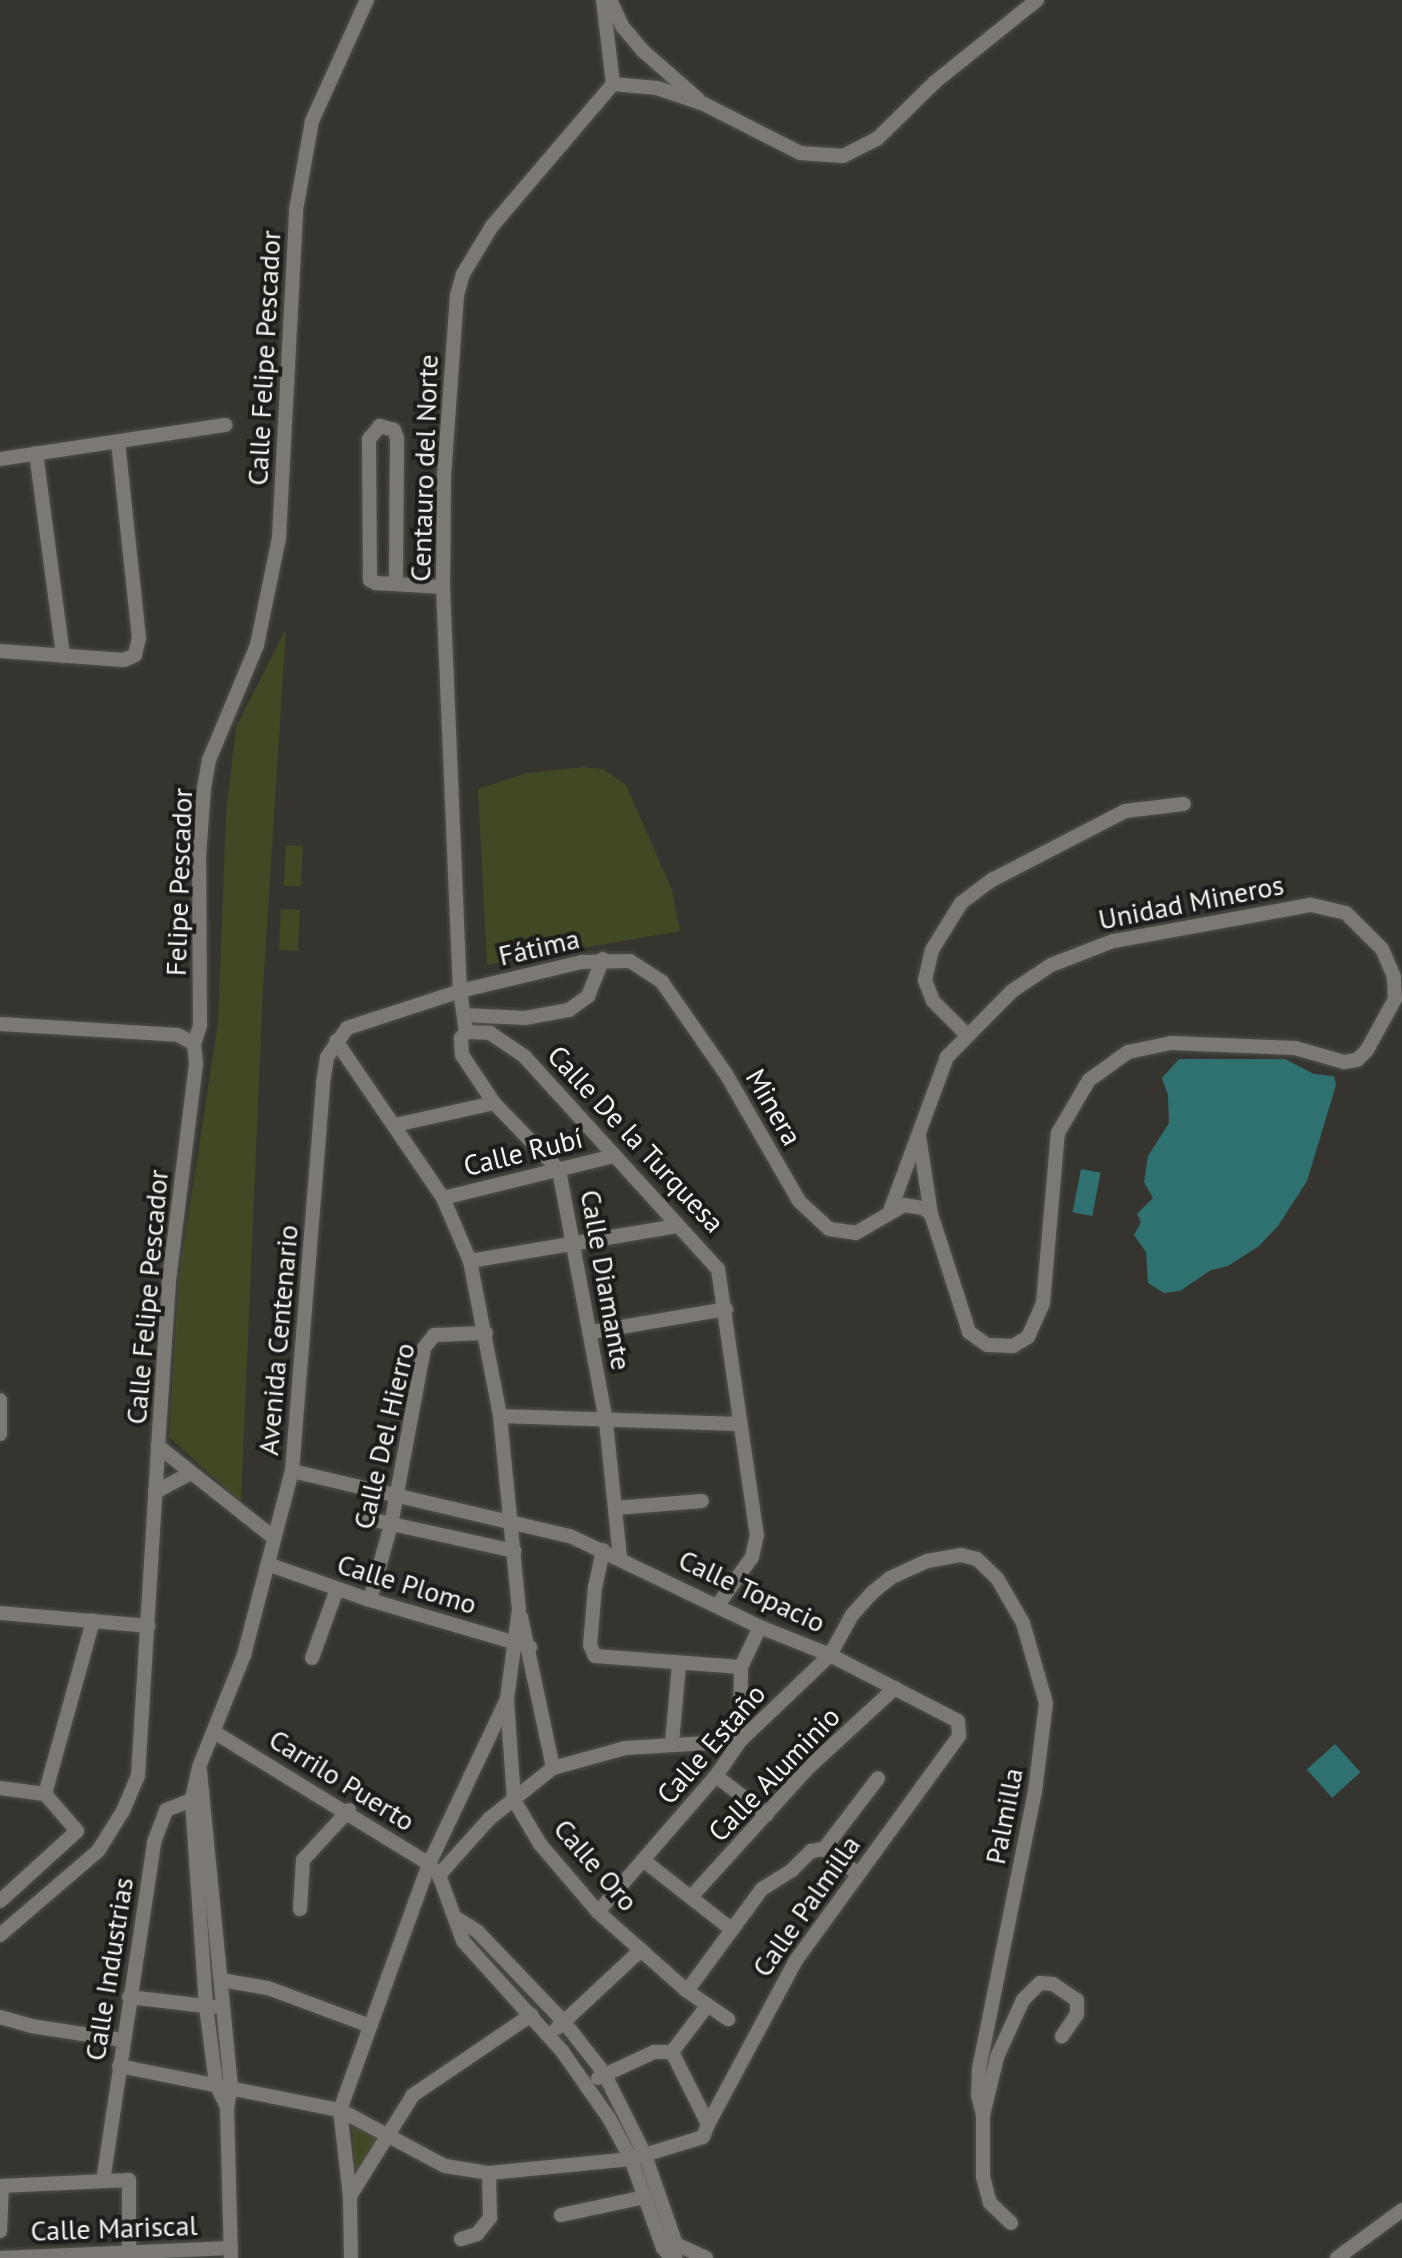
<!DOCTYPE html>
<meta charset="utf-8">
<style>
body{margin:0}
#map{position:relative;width:1402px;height:2258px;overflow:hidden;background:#36342f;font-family:"PT Sans",sans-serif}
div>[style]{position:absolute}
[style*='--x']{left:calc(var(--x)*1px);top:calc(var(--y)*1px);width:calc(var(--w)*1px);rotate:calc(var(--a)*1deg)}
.green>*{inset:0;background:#414924;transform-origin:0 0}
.water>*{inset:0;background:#2f7171;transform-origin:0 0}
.roads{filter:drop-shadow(0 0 2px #51504b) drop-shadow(0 0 2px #51504b)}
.minor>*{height:14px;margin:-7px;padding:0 7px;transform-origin:7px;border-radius:7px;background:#7c7974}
span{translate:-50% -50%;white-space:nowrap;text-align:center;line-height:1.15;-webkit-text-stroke:8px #1d1c1a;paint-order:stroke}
.street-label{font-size:28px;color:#f4f3f0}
</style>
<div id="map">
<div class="green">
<i style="clip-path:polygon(286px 629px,263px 988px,241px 1502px,169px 1437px,179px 1275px,218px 1023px,226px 814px,236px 727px)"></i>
<i style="clip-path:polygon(583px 767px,603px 769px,626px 785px,672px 890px,680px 931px,487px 965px,478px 789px,527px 773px)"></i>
<i style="left:286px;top:845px;width:17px;height:41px;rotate:3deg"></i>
<i style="left:281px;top:909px;width:19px;height:41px;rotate:3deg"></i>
<i style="clip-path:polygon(352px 2124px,381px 2139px,355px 2174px)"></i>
</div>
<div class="water">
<i style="clip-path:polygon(1179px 1059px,1285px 1059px,1314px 1074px,1334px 1076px,1336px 1085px,1307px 1181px,1278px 1226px,1259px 1246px,1228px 1266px,1211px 1270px,1180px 1291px,1164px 1293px,1148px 1283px,1146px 1252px,1134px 1235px,1141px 1222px,1137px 1214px,1153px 1198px,1144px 1182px,1148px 1156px,1169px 1123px,1168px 1095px,1162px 1078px)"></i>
<i style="left:1081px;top:1169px;width:20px;height:44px;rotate:11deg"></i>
<i style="left:1335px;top:1744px;width:38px;height:38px;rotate:48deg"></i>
</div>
<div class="roads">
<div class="minor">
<i style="--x:603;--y:0;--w:85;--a:83.2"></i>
<i style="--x:613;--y:84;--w:187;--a:130.4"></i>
<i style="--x:492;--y:226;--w:56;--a:121.1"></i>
<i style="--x:463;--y:274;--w:22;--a:106"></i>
<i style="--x:457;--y:295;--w:182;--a:94.1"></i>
<i style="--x:444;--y:477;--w:110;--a:90.5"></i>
<i style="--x:443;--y:587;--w:404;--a:87.6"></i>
<i style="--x:460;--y:991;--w:41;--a:81.7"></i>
<i style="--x:466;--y:1032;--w:8;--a:130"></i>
<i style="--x:461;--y:1038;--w:17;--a:87"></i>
<i style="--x:462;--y:1055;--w:58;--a:56.3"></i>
<i style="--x:494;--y:1103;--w:93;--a:45.9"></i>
<i style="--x:559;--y:1170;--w:256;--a:79.4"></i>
<i style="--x:606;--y:1422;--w:136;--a:84.1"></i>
<i style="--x:610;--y:0;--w:29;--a:65"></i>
<i style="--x:622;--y:26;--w:31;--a:50"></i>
<i style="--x:642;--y:50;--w:74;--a:41.2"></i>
<i style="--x:613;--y:84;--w:44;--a:5.2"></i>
<i style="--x:657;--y:88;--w:50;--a:18.8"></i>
<i style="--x:704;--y:104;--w:108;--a:27"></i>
<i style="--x:800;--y:153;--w:43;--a:4"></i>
<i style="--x:843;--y:156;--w:38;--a:-27"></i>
<i style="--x:877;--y:139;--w:81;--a:-44.5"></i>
<i style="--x:935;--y:82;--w:131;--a:-38.8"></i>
<i style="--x:36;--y:453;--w:205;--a:82.4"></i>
<i style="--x:0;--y:459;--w:228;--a:-8.6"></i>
<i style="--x:396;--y:583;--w:145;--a:-89.6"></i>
<i style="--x:397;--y:438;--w:9;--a:-111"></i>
<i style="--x:394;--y:430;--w:15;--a:-164"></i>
<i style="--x:380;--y:426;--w:17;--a:130"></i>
<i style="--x:369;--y:439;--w:141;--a:89.6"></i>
<i style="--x:370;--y:580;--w:7;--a:27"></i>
<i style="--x:376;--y:583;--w:67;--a:3.4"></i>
<i style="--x:0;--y:651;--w:124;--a:4.2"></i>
<i style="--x:124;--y:660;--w:12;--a:-24"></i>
<i style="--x:135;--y:655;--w:17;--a:-77"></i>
<i style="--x:139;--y:638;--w:197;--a:-96.1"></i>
<i style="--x:464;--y:1015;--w:61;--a:2.8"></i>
<i style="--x:525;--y:1018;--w:45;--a:-10.3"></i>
<i style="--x:569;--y:1010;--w:24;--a:-36"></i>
<i style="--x:588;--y:996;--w:40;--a:-68"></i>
<i style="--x:0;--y:1024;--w:178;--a:3.5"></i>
<i style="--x:178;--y:1035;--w:18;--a:29"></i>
<i style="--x:194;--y:1044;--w:20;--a:84"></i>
<i style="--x:196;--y:1064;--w:219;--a:97.1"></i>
<i style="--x:169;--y:1281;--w:165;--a:93.8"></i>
<i style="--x:158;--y:1446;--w:148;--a:38.4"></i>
<i style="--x:466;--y:1032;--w:24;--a:2"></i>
<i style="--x:490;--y:1033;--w:41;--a:34.1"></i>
<i style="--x:524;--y:1056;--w:288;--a:47.7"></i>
<i style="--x:718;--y:1269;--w:269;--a:81.7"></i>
<i style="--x:757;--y:1535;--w:23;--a:103"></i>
<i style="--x:752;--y:1557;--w:59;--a:125.3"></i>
<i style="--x:966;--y:1034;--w:47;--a:-135"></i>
<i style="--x:933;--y:1001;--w:22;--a:-111"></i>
<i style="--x:925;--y:980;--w:31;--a:-77"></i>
<i style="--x:932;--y:950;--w:55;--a:-58.3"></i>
<i style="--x:961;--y:903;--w:39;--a:-37"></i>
<i style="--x:992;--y:880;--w:150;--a:-27.4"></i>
<i style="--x:1125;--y:811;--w:59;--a:-6.8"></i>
<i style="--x:336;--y:1041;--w:190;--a:55.7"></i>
<i style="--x:443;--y:1198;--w:69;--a:66.8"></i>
<i style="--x:470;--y:1261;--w:158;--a:79"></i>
<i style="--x:500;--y:1416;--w:194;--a:84.4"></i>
<i style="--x:519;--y:1609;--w:91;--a:97.6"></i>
<i style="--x:507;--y:1699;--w:183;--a:115.3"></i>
<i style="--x:429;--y:1864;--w:262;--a:109.9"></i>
<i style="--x:340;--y:2110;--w:87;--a:83.4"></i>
<i style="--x:350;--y:2196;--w:62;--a:89.1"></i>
<i style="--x:194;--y:1044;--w:20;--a:-72"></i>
<i style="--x:200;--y:1025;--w:168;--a:-90.3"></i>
<i style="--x:199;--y:857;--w:69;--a:-85.9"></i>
<i style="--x:204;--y:788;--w:28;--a:-80"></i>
<i style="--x:209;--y:760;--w:125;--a:-67.3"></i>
<i style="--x:257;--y:645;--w:109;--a:-78.4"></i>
<i style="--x:279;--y:538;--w:328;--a:-87"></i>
<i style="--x:296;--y:210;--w:90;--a:-79.8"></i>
<i style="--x:312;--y:121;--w:133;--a:-65.6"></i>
<i style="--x:395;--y:1125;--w:101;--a:-12.5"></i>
<i style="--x:919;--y:1136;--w:79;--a:81.3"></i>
<i style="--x:443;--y:1198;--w:176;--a:-13.8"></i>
<i style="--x:470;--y:1261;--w:210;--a:-9.6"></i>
<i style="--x:592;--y:1332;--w:136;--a:-9.7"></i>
<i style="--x:0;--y:1400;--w:34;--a:90"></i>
<i style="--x:500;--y:1416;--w:239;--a:1.9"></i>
<i style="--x:292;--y:1471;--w:285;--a:13.2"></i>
<i style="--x:570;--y:1536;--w:211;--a:25.6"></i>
<i style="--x:760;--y:1627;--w:75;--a:21.8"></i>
<i style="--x:830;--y:1655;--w:144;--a:27.3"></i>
<i style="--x:958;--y:1721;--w:15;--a:86"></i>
<i style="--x:959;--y:1736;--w:279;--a:126"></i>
<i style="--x:795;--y:1962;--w:184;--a:118.2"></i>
<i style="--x:155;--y:1492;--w:40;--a:-28"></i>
<i style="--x:615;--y:1508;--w:87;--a:-4.6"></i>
<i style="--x:369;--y:1519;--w:149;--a:12.4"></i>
<i style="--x:603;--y:1550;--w:38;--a:102"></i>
<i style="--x:595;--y:1587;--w:58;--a:94.9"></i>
<i style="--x:590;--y:1645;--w:12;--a:66"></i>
<i style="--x:595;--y:1656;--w:146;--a:4.3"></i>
<i style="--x:270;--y:1565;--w:106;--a:19.3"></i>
<i style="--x:370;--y:1600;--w:167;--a:16.4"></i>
<i style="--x:370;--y:1600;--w:78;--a:-74.4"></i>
<i style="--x:391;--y:1525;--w:180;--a:-79.4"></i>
<i style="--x:424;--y:1348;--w:16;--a:-52"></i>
<i style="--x:434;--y:1335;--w:52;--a:-2.2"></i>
<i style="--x:0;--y:1613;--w:149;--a:5"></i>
<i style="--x:521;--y:1617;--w:154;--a:78"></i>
<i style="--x:312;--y:1658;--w:73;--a:-70.1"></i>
<i style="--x:507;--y:1700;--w:100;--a:86"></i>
<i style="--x:514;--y:1800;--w:51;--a:59.4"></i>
<i style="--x:540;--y:1844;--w:89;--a:49.5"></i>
<i style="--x:598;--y:1912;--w:119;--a:41.6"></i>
<i style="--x:687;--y:1991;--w:50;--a:34.3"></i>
<i style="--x:214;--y:1732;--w:252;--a:31.5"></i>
<i style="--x:429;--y:1864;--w:15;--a:48"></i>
<i style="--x:439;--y:1875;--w:70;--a:70"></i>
<i style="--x:463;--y:1941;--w:148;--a:48"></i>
<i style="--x:562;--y:2051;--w:82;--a:55"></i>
<i style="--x:609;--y:2118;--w:47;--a:61.8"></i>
<i style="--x:631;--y:2159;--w:95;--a:70.2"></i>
<i style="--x:663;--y:2248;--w:13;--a:48"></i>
<i style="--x:740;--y:1741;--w:74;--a:-89.2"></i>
<i style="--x:741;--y:1667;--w:44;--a:-64.6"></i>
<i style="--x:672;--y:1743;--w:78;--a:-84.9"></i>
<i style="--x:200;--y:1771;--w:318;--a:84.4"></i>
<i style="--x:231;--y:2087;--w:20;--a:101"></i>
<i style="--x:227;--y:2107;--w:151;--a:88.5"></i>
<i style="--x:716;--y:1776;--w:64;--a:37.4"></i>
<i style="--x:0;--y:1788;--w:45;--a:7.6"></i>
<i style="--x:45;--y:1794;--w:49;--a:49.1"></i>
<i style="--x:77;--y:1831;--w:104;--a:137.7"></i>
<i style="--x:45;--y:1794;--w:180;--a:-74.5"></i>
<i style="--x:824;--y:1849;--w:89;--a:-52.7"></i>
<i style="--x:643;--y:1860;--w:112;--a:38.1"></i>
<i style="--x:439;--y:1875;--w:75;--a:-48.2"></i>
<i style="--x:489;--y:1819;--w:82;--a:-38.6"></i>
<i style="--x:553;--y:1768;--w:75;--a:-15.5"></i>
<i style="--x:625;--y:1748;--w:115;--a:-3.5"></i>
<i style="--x:691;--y:1897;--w:176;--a:-47.8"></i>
<i style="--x:809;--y:1767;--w:117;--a:-42.6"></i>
<i style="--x:300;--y:1909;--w:49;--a:-86.5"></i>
<i style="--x:303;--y:1860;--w:68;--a:-47.4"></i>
<i style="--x:598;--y:1912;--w:180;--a:-49.1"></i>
<i style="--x:716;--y:1776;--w:42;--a:-55.6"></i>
<i style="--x:740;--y:1741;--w:124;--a:-43.7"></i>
<i style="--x:830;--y:1655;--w:46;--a:-61.2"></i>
<i style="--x:852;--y:1615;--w:31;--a:-48"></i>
<i style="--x:873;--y:1592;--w:22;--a:-39"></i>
<i style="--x:890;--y:1578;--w:41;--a:-24.7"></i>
<i style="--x:927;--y:1561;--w:35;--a:-10"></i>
<i style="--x:961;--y:1555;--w:16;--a:14"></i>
<i style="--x:977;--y:1559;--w:28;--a:44"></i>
<i style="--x:997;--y:1578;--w:52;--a:60"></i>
<i style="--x:1023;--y:1623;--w:83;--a:74"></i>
<i style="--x:1046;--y:1703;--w:89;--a:97.1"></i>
<i style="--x:1035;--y:1791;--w:284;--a:101.4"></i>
<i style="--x:979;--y:2069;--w:26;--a:92"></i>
<i style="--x:978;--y:2095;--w:21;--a:76"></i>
<i style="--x:456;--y:1918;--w:26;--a:32"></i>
<i style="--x:478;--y:1932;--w:124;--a:46.3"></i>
<i style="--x:564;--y:2022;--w:65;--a:51.9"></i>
<i style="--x:604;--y:2073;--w:92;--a:63.4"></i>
<i style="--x:645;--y:2155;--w:94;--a:70.8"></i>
<i style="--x:676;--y:2244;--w:14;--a:94"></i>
<i style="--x:0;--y:1935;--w:129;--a:-40.6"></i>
<i style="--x:98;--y:1851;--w:47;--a:-58"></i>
<i style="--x:123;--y:1811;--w:38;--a:-67"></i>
<i style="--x:138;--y:1776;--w:331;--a:-86.5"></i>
<i style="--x:221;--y:1980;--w:48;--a:9.7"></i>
<i style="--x:268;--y:1988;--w:109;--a:20.4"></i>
<i style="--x:687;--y:1991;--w:127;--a:-53.7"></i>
<i style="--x:762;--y:1889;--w:36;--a:-32"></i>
<i style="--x:792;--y:1870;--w:27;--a:-45"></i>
<i style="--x:811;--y:1851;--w:13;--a:-9"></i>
<i style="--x:824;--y:1849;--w:41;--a:36"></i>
<i style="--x:129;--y:1997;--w:85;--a:6.8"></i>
<i style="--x:0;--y:2017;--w:32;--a:16"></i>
<i style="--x:31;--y:2026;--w:93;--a:8.7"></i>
<i style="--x:557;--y:2028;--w:115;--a:-42.9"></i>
<i style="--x:119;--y:2066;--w:225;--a:11.3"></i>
<i style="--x:340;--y:2110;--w:119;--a:28.1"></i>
<i style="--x:445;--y:2166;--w:45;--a:9"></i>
<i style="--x:489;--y:2173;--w:143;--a:-5.6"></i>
<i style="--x:631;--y:2159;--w:75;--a:-17"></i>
<i style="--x:703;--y:2137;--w:14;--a:-69"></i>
<i style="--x:708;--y:2124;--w:80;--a:-116.6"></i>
<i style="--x:598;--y:2078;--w:62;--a:-24.9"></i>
<i style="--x:654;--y:2052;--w:18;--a:0"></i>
<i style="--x:672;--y:2052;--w:58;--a:-52.7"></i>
<i style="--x:227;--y:2107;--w:25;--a:-116"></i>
<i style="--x:216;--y:2084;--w:79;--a:-97.3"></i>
<i style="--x:206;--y:2006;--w:208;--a:-93.9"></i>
<i style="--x:192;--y:1798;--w:32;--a:-77"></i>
<i style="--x:199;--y:1767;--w:121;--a:-68.1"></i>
<i style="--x:244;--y:1655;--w:190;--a:-75.4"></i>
<i style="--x:292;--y:1471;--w:389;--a:-85.4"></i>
<i style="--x:323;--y:1083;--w:26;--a:-81"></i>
<i style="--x:327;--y:1057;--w:35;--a:-55"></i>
<i style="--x:347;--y:1028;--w:119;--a:-18.1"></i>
<i style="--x:460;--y:991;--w:125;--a:-13.4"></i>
<i style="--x:582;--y:962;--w:48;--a:-1.2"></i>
<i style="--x:630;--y:961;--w:38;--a:33"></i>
<i style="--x:662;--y:982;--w:112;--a:55.2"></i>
<i style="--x:726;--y:1074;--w:146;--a:60.1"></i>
<i style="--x:799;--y:1201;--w:41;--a:43"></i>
<i style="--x:829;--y:1229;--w:27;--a:8"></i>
<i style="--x:856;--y:1233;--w:56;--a:-30.3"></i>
<i style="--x:904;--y:1205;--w:19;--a:9"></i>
<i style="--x:923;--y:1208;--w:10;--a:37"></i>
<i style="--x:931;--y:1214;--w:124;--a:72.1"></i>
<i style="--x:969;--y:1332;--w:22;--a:36"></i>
<i style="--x:987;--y:1345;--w:26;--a:2"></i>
<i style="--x:1013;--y:1346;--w:17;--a:-31"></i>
<i style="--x:1028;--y:1337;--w:37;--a:-66"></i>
<i style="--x:1043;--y:1303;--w:171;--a:-85"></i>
<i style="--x:1058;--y:1133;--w:61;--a:-59.7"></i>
<i style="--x:1089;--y:1080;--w:48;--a:-35.7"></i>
<i style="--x:1128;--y:1052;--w:44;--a:-11.8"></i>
<i style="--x:1171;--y:1043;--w:124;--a:2.3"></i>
<i style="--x:1295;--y:1048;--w:51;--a:15.9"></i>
<i style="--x:1344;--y:1062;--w:13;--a:-9"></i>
<i style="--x:1357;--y:1060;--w:14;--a:-45"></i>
<i style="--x:1367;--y:1050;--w:58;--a:-61.2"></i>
<i style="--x:1395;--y:999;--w:22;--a:-93"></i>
<i style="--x:1394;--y:977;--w:30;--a:-113"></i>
<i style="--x:1382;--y:949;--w:51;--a:-135"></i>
<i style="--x:1346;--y:913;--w:37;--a:-167"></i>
<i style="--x:1310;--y:905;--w:200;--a:169.6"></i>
<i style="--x:1113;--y:941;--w:66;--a:158.8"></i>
<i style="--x:1051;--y:965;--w:47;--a:146.3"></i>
<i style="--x:1012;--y:991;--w:93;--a:134.6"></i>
<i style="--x:947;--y:1057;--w:164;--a:110.3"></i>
<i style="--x:103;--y:2181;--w:343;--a:-81.4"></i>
<i style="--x:154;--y:1842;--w:34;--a:-69"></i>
<i style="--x:166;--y:1810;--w:36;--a:-21"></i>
<i style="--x:0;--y:2186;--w:129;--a:-2.7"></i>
<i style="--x:129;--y:2180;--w:78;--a:90"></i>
<i style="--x:350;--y:2196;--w:119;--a:-58"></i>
<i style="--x:413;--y:2095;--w:143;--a:-34.1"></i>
<i style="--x:561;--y:2215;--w:85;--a:-12.2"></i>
<i style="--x:1011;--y:2223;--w:29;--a:-136"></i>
<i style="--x:990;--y:2203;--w:27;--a:-105"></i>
<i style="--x:983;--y:2177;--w:62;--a:-90"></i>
<i style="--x:983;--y:2115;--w:60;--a:-76.4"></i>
<i style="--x:997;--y:2057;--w:63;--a:-65.5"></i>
<i style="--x:1023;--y:2000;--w:24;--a:-45"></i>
<i style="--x:1040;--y:1983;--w:13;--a:4"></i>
<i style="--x:1053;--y:1984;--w:29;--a:34"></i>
<i style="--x:1077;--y:2000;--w:14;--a:90"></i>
<i style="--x:1077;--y:2014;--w:27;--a:124"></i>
<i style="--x:0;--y:2231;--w:45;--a:-87.5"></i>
<i style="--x:461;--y:2239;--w:17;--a:-17"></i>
<i style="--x:477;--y:2234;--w:21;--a:-51"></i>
<i style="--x:490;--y:2218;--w:45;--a:-91.3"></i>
<i style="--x:668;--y:2246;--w:8;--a:-14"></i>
<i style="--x:676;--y:2244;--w:33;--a:25"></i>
<i style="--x:0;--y:2258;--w:231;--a:-2.5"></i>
<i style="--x:1337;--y:2258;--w:81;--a:-36.4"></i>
</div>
</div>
<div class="street-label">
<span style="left:264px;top:358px;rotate:-87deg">Calle Felipe Pescador</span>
<span style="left:424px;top:468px;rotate:-88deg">Centauro del Norte</span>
<span style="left:179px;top:882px;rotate:-88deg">Felipe Pescador</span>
<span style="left:1191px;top:902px;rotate:-11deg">Unidad Mineros</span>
<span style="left:539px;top:947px;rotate:-13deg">Fátima</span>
<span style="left:774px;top:1107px;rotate:60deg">Minera</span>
<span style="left:636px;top:1139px;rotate:47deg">Calle De la Turquesa</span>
<span style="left:523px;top:1152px;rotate:-14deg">Calle Rubí</span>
<span style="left:606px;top:1280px;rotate:80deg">Calle Diamante</span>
<span style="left:147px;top:1297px;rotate:-85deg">Calle Felipe Pescador</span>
<span style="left:278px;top:1340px;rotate:-85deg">Avenida Centenario</span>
<span style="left:384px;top:1436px;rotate:-77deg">Calle Del Hierro</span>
<span style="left:407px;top:1584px;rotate:17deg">Calle Plomo</span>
<span style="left:752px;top:1591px;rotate:25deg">Calle Topacio</span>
<span style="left:711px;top:1744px;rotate:-49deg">Calle Estaño</span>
<span style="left:774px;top:1774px;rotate:-46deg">Calle Aluminio</span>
<span style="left:342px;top:1780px;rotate:32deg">Carrilo Puerto</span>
<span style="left:1004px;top:1816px;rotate:-79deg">Palmilla</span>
<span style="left:596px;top:1865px;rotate:49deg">Calle Oro</span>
<span style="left:806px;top:1906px;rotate:-55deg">Calle Palmilla</span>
<span style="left:109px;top:1969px;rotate:-81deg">Calle Industrias</span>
<span style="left:114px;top:2228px;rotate:-2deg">Calle Mariscal</span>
</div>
</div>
